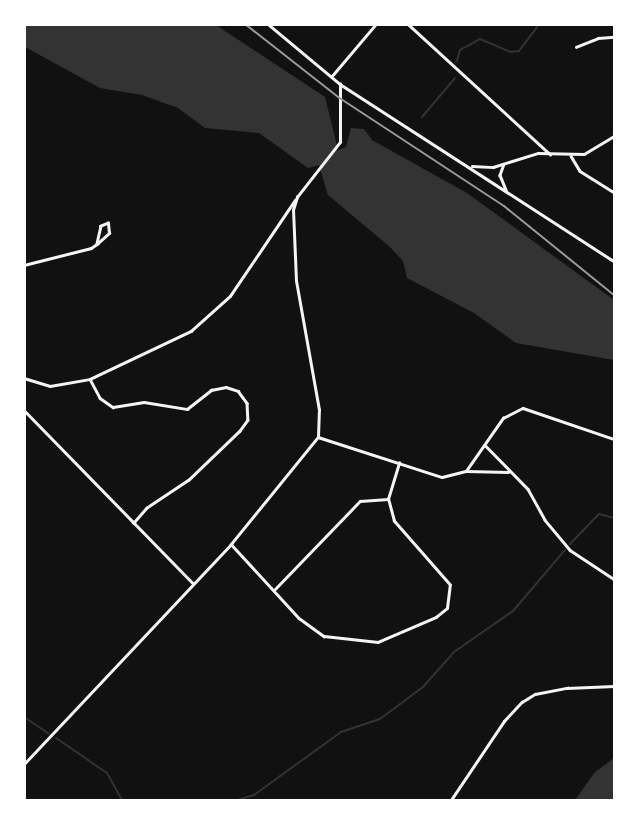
<!DOCTYPE html>
<style>
body{margin:0}
#map{position:relative;width:639px;height:825px;overflow:hidden;background:#111;font-family:"Nunito Sans",sans-serif}
div>[style]{position:absolute}
[style*='--x']{left:calc(var(--x)*1px);top:calc(var(--y)*1px);width:calc(var(--w)*1px);rotate:calc(var(--a)*1deg)}
.water>*{inset:0;background:#333}
.stream>*{height:2px;margin:-1px;padding:0 1px;transform-origin:1px;border-radius:1px;background:#333}
.minor>*{height:2.5px;margin:-1.25px;padding:0 1.25px;transform-origin:1.25px;border-radius:1.25px;background:#f5f5f5}
.tertiary>*{height:2.5px;margin:-1.25px;padding:0 1.25px;transform-origin:1.25px;border-radius:1.25px;background:#f5f5f5}
.rail>*{height:2px;margin:-1px;padding:0 1px;transform-origin:1px;border-radius:1px;background:#9a9a9a}
span{translate:-50% -50%;white-space:nowrap;text-align:center;line-height:1.15;-webkit-text-stroke:7px #fff;paint-order:stroke}
.frame{position:absolute;inset:0;border:26px solid #fff;pointer-events:none}
</style>
<div id="map">
<div class="water">
<i style="clip-path:polygon(25px 25px,216px 25px,325px 97px,338px 150px,346px 147px,351px 128px,364px 129px,372px 140px,467px 193px,614px 300px,614px 360px,516px 343px,474px 313px,407px 278px,403px 261px,390px 247px,328px 195px,319px 165px,308px 168px,259px 133px,205px 128px,178px 108px,142px 95px,100px 88px,25px 47px)"></i>
<i style="clip-path:polygon(614px 758px,614px 800px,575px 800px,595px 772px)"></i>
</div>
<div class="stream">
<i style="--x:457;--y:61;--w:11;--a:-75"></i>
<i style="--x:460;--y:50;--w:23;--a:-29"></i>
<i style="--x:480;--y:39;--w:33;--a:23"></i>
<i style="--x:510;--y:52;--w:9;--a:-6"></i>
<i style="--x:519;--y:51;--w:34;--a:-53"></i>
<i style="--x:422;--y:117;--w:51;--a:-49.8"></i>
<i style="--x:570;--y:544;--w:42;--a:-46"></i>
<i style="--x:599;--y:514;--w:16;--a:15"></i>
<i style="--x:24;--y:717;--w:30;--a:34"></i>
<i style="--x:56;--y:738;--w:62;--a:34.5"></i>
<i style="--x:107;--y:773;--w:31;--a:61"></i>
<i style="--x:237;--y:800;--w:18;--a:-16"></i>
<i style="--x:254;--y:795;--w:107;--a:-35.9"></i>
<i style="--x:341;--y:732;--w:41;--a:-18.4"></i>
<i style="--x:380;--y:719;--w:54;--a:-36.7"></i>
<i style="--x:423;--y:687;--w:47;--a:-48.5"></i>
<i style="--x:454;--y:652;--w:72;--a:-34.8"></i>
<i style="--x:513;--y:611;--w:80;--a:-49.6"></i>
</div>
<div class="minor">
<i style="--x:576;--y:47;--w:24;--a:-22"></i>
<i style="--x:598;--y:38;--w:16;--a:-4"></i>
<i style="--x:331;--y:77;--w:70;--a:-49.7"></i>
<i style="--x:571;--y:156;--w:17;--a:59"></i>
<i style="--x:580;--y:171;--w:40;--a:32"></i>
<i style="--x:24;--y:265;--w:69;--a:-14.2"></i>
<i style="--x:91;--y:248;--w:7;--a:-34"></i>
<i style="--x:97;--y:244;--w:1;--a:-45"></i>
<i style="--x:98;--y:243;--w:15;--a:-42"></i>
<i style="--x:109;--y:233;--w:10;--a:-96"></i>
<i style="--x:108;--y:223;--w:8;--a:157"></i>
<i style="--x:101;--y:226;--w:18;--a:103"></i>
<i style="--x:24;--y:378;--w:27;--a:17"></i>
<i style="--x:50;--y:386;--w:41;--a:-9.9"></i>
<i style="--x:90;--y:379;--w:112;--a:-25.4"></i>
<i style="--x:191;--y:331;--w:52;--a:-41.9"></i>
<i style="--x:230;--y:296;--w:116;--a:-55.9"></i>
<i style="--x:90;--y:379;--w:21;--a:62"></i>
<i style="--x:100;--y:398;--w:16;--a:35"></i>
<i style="--x:113;--y:407;--w:31;--a:-9"></i>
<i style="--x:144;--y:402;--w:44;--a:9.2"></i>
<i style="--x:187;--y:409;--w:31;--a:-38"></i>
<i style="--x:211;--y:390;--w:15;--a:-11"></i>
<i style="--x:226;--y:387;--w:13;--a:18"></i>
<i style="--x:238;--y:391;--w:15;--a:53"></i>
<i style="--x:247;--y:403;--w:17;--a:87"></i>
<i style="--x:248;--y:420;--w:14;--a:126"></i>
<i style="--x:240;--y:431;--w:71;--a:136.1"></i>
<i style="--x:189;--y:480;--w:50;--a:146.3"></i>
<i style="--x:147;--y:508;--w:20;--a:131"></i>
<i style="--x:24;--y:410;--w:242;--a:45.7"></i>
<i style="--x:318;--y:437;--w:130;--a:17.9"></i>
<i style="--x:442;--y:477;--w:25;--a:-14"></i>
<i style="--x:466;--y:471;--w:65;--a:-55.1"></i>
<i style="--x:503;--y:418;--w:22;--a:-27"></i>
<i style="--x:523;--y:408;--w:96;--a:18.8"></i>
<i style="--x:485;--y:445;--w:62;--a:45.7"></i>
<i style="--x:528;--y:489;--w:35;--a:61"></i>
<i style="--x:545;--y:520;--w:39;--a:50"></i>
<i style="--x:570;--y:550;--w:53;--a:33.4"></i>
<i style="--x:466;--y:471;--w:42;--a:1.4"></i>
<i style="--x:231;--y:544;--w:100;--a:47.4"></i>
<i style="--x:299;--y:618;--w:31;--a:36"></i>
<i style="--x:324;--y:636;--w:54;--a:6.3"></i>
<i style="--x:378;--y:642;--w:63;--a:-23.3"></i>
<i style="--x:436;--y:617;--w:14;--a:-39"></i>
<i style="--x:447;--y:608;--w:23;--a:-83"></i>
<i style="--x:450;--y:585;--w:85;--a:-131.2"></i>
<i style="--x:394;--y:521;--w:23;--a:-105"></i>
<i style="--x:388;--y:499;--w:38;--a:-73"></i>
<i style="--x:275;--y:589;--w:122;--a:-46"></i>
<i style="--x:360;--y:501;--w:28;--a:-4"></i>
<i style="--x:24;--y:764;--w:302;--a:-46.7"></i>
<i style="--x:231;--y:544;--w:138;--a:-50.9"></i>
<i style="--x:318;--y:437;--w:27;--a:-88"></i>
<i style="--x:319;--y:410;--w:131;--a:-100.1"></i>
<i style="--x:296;--y:281;--w:71;--a:-92.4"></i>
<i style="--x:293;--y:210;--w:14;--a:-73"></i>
<i style="--x:297;--y:197;--w:70;--a:-52"></i>
<i style="--x:340;--y:142;--w:58;--a:-90"></i>
<i style="--x:451;--y:800;--w:95;--a:-56.1"></i>
<i style="--x:504;--y:721;--w:26;--a:-47"></i>
<i style="--x:522;--y:702;--w:15;--a:-32"></i>
<i style="--x:535;--y:694;--w:33;--a:-11"></i>
<i style="--x:567;--y:688;--w:47;--a:-2.4"></i>
</div>
<div class="tertiary">
<i style="--x:268;--y:24;--w:94;--a:39.8"></i>
<i style="--x:340;--y:84;--w:326;--a:32.9"></i>
<i style="--x:408;--y:24;--w:193;--a:42.5"></i>
<i style="--x:504;--y:164;--w:12;--a:110"></i>
<i style="--x:500;--y:175;--w:16;--a:68"></i>
<i style="--x:472;--y:166;--w:21;--a:3"></i>
<i style="--x:493;--y:167;--w:47;--a:-17.3"></i>
<i style="--x:538;--y:153;--w:46;--a:1.2"></i>
<i style="--x:584;--y:154;--w:35;--a:-31"></i>
</div>
<div class="rail">
<i style="--x:245;--y:24;--w:118;--a:38.1"></i>
<i style="--x:338;--y:97;--w:199;--a:33.3"></i>
<i style="--x:504;--y:206;--w:141;--a:39"></i>
</div>
<div class="frame"></div>
</div>
